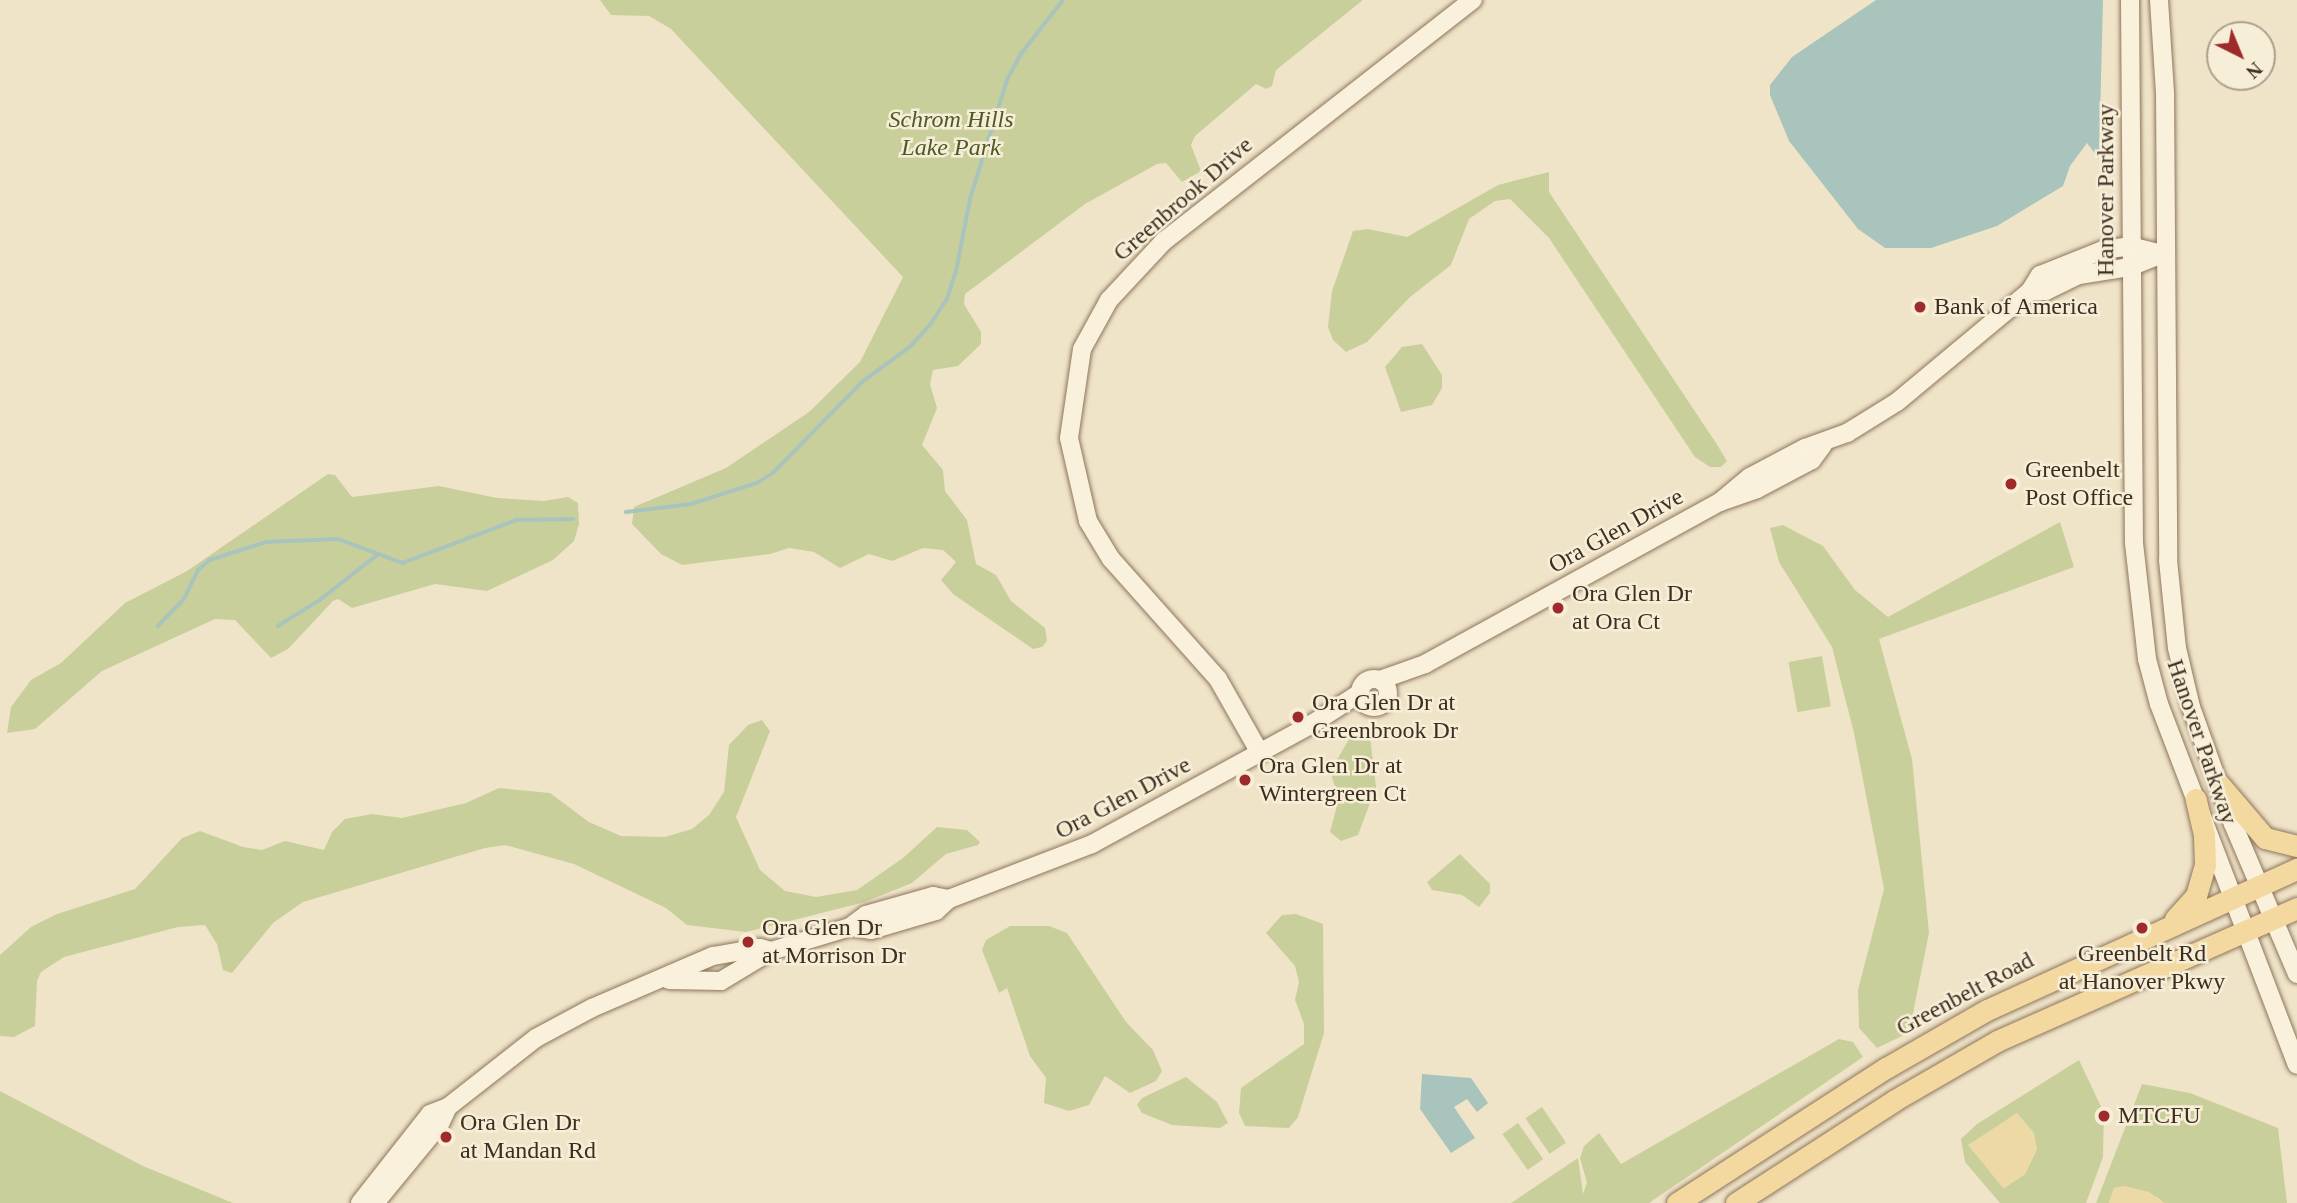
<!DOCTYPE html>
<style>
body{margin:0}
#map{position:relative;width:2297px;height:1203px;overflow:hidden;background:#f0e4c8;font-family:"Times New Roman",serif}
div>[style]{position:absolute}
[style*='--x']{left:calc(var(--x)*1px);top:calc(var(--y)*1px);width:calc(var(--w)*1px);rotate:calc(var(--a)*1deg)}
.green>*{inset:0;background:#c9cf9b;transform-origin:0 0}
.sand>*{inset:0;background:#ecd9a5}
.water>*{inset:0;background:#a9c4bc}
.stream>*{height:3.5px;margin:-1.75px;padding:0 1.75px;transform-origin:1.75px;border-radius:1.75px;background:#a9c4bc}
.roads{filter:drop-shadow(0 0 2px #8d765c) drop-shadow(0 0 2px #8d765c)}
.minor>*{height:18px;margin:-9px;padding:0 9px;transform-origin:9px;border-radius:9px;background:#faf1dc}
.minor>.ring{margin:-9px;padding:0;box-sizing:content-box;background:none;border:18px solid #faf1dc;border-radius:50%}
.major>*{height:21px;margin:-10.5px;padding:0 10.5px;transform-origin:10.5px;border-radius:10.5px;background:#f3d9a0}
.dots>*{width:19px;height:19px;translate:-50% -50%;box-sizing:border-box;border:4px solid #f7eed8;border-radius:50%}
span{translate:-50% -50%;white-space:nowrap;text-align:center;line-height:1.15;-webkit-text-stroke:5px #f7eed8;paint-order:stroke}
.park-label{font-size:24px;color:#4d5a26;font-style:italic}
.street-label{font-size:24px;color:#3d2e20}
.poi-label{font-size:24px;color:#3d2e20}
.left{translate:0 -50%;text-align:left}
.north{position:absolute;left:2206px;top:21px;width:70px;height:70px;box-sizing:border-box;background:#f7eed8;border:2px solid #ada18e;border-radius:50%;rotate:137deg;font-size:19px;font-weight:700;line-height:28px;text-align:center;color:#3d2e20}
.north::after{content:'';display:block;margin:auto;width:24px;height:32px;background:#9e2a2b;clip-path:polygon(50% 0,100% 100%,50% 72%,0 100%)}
</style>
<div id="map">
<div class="green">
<i style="clip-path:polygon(600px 0,1363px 0,1276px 70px,1272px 86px,1266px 89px,1256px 84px,1195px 136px,1191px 145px,1201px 171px,1182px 182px,1166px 163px,1157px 164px,1085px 204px,965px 294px,964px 304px,981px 332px,981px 344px,958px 366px,933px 370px,930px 384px,937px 408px,922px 445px,943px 470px,945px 491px,967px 520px,976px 564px,996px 575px,1011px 601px,1045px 628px,1047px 641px,1042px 647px,1033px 649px,953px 594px,941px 580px,956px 562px,943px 550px,923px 548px,892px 561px,869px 554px,840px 568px,814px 552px,789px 548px,770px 554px,682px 565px,661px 554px,632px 524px,634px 507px,726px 468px,809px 412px,860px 362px,903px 277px,671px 29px,649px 16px,611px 15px)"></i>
<i style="clip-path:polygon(1549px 172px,1549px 192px,1716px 443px,1727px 461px,1721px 467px,1710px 467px,1695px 457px,1549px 238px,1510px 199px,1495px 201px,1469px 219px,1451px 265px,1410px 297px,1367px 342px,1346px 352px,1333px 340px,1328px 327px,1332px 291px,1353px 231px,1368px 229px,1407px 237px,1498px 185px)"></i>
<i style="clip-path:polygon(1422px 344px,1442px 375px,1442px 388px,1432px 405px,1401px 412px,1385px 367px,1402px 347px)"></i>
<i style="clip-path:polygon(328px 474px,335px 475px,352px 497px,439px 486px,497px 498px,544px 501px,568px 497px,578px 503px,579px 524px,574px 541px,553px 560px,487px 591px,435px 584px,352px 608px,338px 599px,333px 601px,288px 649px,271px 658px,235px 620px,215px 619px,102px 671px,35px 729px,7px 733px,11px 707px,31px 680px,61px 663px,125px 603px,187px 571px)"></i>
<i style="clip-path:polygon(2060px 522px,2074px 567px,1879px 639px,1912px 759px,1929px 933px,1912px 1018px,1902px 1036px,1877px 1048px,1859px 1028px,1858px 990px,1884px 889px,1854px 733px,1832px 647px,1779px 562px,1770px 528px,1783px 525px,1823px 546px,1855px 590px,1888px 617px)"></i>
<i style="left:1822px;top:656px;width:51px;height:34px;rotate:80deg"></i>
<i style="clip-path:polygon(762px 720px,770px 731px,736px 817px,760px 870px,785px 891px,816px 897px,857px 890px,903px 858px,937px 827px,967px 830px,980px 842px,978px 845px,946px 854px,912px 883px,865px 902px,746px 932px,687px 925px,666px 908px,574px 864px,505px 845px,485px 848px,303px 902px,273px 923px,232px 973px,223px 970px,217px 944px,205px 925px,178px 927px,64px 957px,41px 972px,37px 981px,35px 1026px,14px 1037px,0 1036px,0 955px,31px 927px,57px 914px,135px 889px,182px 838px,200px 831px,243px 847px,262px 850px,285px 841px,324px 850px,332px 832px,345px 819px,372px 814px,402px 818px,466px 803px,499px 788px,550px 793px,589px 822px,621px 836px,665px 837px,692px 829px,709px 815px,724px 792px,729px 745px,748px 725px)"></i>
<i style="clip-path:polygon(1356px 727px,1370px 737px,1376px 787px,1358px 835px,1341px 841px,1330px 832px,1339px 798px,1332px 778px,1334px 765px)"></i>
<i style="clip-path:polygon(1460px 854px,1490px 884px,1490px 893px,1479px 907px,1462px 895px,1432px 890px,1427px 882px)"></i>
<i style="clip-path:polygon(1296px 914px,1323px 924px,1324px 1033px,1298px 1117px,1289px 1128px,1245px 1126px,1239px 1113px,1241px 1088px,1304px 1044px,1304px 1024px,1295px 1000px,1299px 982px,1295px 966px,1266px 933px,1282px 915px)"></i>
<i style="clip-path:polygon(1010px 926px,1049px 926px,1067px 933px,1126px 1022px,1153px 1050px,1162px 1071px,1156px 1081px,1130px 1093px,1105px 1076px,1089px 1105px,1069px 1111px,1044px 1103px,1046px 1078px,1030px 1056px,1007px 988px,999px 993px,982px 950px,986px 940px)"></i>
<i style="clip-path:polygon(1839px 1039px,1853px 1042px,1863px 1057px,1649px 1203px,1511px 1203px,1578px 1158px,1583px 1194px,1587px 1183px,1580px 1158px,1584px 1146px,1599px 1133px,1621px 1164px)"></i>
<i style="clip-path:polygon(evenodd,2079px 1060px,2104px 1113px,2103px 1157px,2086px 1203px,2000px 1203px,1965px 1162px,1961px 1139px,1977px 1124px,2079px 1060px,2017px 1113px,2037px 1149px,2025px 1174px,2004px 1188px,1976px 1151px,1978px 1140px,2017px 1113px)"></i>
<i style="clip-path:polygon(1186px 1077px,1217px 1102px,1228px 1123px,1220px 1128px,1172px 1125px,1142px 1113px,1137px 1105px,1142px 1098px)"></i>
<i style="clip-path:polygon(2142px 1084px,2190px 1093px,2278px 1128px,2287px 1203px,2164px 1203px,2157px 1197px,2114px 1188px,2109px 1203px,2096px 1203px)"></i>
<i style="clip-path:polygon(0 1091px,143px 1166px,233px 1203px,0 1203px)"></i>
<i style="left:1542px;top:1107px;width:43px;height:20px;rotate:56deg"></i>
<i style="left:1518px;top:1123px;width:44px;height:19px;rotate:55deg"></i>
</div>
<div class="sand">
<i style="clip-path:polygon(2017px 1113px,2034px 1133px,2037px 1149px,2025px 1174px,2003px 1188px,1968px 1145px)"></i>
<i style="clip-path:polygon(2125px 1186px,2149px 1192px,2164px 1203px,2109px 1203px,2114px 1188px)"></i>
</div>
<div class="water">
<i style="clip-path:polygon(1876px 0,2103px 0,2099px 159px,2087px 143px,2070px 166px,2063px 186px,1997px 226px,1931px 248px,1885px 248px,1858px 229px,1789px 141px,1770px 95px,1770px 85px,1792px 57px)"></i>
<i style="clip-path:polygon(1422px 1074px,1471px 1078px,1488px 1103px,1477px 1112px,1467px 1099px,1454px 1107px,1475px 1138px,1451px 1153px,1420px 1109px)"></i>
</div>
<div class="stream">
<i style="--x:626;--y:512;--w:65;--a:-7"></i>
<i style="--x:691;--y:504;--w:69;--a:-17.7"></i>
<i style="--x:757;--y:483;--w:19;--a:-32"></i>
<i style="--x:773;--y:473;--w:127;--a:-45.6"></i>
<i style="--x:862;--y:382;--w:61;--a:-36.3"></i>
<i style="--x:911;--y:346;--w:28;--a:-48"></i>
<i style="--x:930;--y:325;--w:31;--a:-57"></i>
<i style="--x:947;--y:299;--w:28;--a:-72"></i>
<i style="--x:956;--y:272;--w:74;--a:-79.1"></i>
<i style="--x:970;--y:199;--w:125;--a:-72.7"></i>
<i style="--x:1007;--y:80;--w:30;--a:-62"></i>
<i style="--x:1021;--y:54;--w:68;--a:-52.1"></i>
<i style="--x:158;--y:626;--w:37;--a:-46"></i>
<i style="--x:184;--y:599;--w:32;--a:-64"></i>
<i style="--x:198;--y:570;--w:16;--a:-40"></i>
<i style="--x:210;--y:560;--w:59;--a:-17.8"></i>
<i style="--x:266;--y:542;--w:72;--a:-2.4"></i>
<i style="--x:338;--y:539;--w:69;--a:20.3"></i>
<i style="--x:403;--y:563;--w:121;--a:-20.8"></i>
<i style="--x:516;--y:520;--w:57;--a:-1"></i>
<i style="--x:278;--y:626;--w:49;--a:-31.8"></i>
<i style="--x:320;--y:600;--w:71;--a:-38.2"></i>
</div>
<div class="roads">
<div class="minor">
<i style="--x:2130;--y:0;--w:543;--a:89.58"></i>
<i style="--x:2134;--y:543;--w:117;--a:83.6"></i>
<i style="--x:2147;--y:659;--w:47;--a:75.1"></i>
<i style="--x:2159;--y:704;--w:386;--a:69.1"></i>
<i style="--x:2159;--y:0;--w:93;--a:86.3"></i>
<i style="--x:2165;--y:93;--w:467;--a:89.6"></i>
<i style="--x:2168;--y:560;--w:88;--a:84.2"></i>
<i style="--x:2177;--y:648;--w:61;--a:76.7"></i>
<i style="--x:2191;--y:707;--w:124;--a:70.3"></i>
<i style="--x:2233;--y:824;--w:163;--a:66.9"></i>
<i style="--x:2030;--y:291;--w:16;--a:0"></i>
<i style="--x:2046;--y:291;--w:37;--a:-26"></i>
<i style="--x:2079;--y:275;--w:52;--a:-8.9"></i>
<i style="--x:2130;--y:267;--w:35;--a:-22"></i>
<i style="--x:1720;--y:502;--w:39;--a:-40"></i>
<i style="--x:1750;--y:477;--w:62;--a:-27.8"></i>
<i style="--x:1805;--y:448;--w:45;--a:-19.7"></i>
<i style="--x:1847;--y:433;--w:59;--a:-31.8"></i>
<i style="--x:1897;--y:402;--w:173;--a:-39.8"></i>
<i style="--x:2030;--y:291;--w:19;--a:-58"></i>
<i style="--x:2040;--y:275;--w:68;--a:-21.6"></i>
<i style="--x:2103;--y:250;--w:27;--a:-8"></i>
<i style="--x:2130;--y:246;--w:33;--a:14"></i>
<i class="ring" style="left:1360px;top:679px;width:10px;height:10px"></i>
<i style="--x:1380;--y:680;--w:48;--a:-19.6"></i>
<i style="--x:1425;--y:664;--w:337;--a:-28.8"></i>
<i style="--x:1720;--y:502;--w:39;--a:-19"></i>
<i style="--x:1757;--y:489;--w:62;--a:-27.8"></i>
<i style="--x:1812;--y:460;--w:19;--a:-54"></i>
<i style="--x:1260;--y:753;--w:85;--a:-119.6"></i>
<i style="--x:1218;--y:679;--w:161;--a:-131.7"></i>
<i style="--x:1111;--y:559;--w:44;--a:-121.2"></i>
<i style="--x:1088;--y:521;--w:85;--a:-102.9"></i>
<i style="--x:1069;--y:438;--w:90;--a:-81.7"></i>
<i style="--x:1082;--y:349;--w:56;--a:-61.1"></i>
<i style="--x:1109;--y:300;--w:81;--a:-47"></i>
<i style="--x:1164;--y:241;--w:392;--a:-38"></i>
<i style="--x:850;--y:927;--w:21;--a:8"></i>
<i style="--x:871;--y:930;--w:68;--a:-16.3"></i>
<i style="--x:936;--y:911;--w:18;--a:-43"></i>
<i style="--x:949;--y:899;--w:153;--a:-21"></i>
<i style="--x:1092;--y:844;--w:251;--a:-28.6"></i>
<i style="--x:1312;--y:724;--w:57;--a:-32.9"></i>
<i style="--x:669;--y:980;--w:52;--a:1.1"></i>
<i style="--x:721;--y:981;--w:58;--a:-31"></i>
<i style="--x:771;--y:951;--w:83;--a:-16.9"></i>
<i style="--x:850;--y:927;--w:20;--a:-37"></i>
<i style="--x:866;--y:915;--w:70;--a:-15.8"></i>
<i style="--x:933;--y:896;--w:16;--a:11"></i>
<i style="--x:360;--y:1203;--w:113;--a:-51.8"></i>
<i style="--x:430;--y:1114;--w:19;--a:-21"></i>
<i style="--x:375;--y:1203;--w:102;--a:-50.6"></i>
<i style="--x:440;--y:1124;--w:19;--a:-65"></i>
<i style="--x:448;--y:1107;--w:112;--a:-38.1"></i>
<i style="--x:536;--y:1038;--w:64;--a:-28.2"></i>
<i style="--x:592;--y:1008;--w:132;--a:-23.3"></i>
<i style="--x:713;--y:956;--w:48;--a:-9.7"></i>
<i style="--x:760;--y:948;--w:11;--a:15"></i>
</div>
<div class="major">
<i style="--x:2219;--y:784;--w:71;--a:49.6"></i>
<i style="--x:2265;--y:838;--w:33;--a:14"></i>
<i style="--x:2175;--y:919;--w:31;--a:-48"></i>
<i style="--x:2196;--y:896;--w:32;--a:-74"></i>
<i style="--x:2205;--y:865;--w:30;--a:-92"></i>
<i style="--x:2204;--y:835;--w:37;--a:-103"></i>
<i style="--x:1677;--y:1203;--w:249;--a:-32.9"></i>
<i style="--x:1886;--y:1068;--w:116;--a:-29.9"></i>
<i style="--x:1987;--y:1010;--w:341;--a:-24.5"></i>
<i style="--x:1736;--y:1203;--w:189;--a:-32.9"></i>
<i style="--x:1895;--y:1100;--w:118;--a:-30"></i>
<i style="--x:1997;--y:1041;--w:328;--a:-23.9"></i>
</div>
</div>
<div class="dots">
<i style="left:1920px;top:307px;background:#9e2a2b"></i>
<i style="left:2011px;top:484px;background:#9e2a2b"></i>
<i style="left:1558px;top:608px;background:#9e2a2b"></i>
<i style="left:1298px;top:717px;background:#9e2a2b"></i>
<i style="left:1245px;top:780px;background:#9e2a2b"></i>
<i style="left:2142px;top:928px;background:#9e2a2b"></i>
<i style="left:748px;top:942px;background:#9e2a2b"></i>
<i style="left:2104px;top:1116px;background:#9e2a2b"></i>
<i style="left:446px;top:1137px;background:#9e2a2b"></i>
</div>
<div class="park-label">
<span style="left:951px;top:134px">Schrom Hills<br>Lake Park</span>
</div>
<div class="street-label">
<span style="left:2106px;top:190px;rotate:-90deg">Hanover Parkway</span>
<span style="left:1183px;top:199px;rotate:-41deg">Greenbrook Drive</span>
<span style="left:1616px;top:531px;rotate:-29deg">Ora Glen Drive</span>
<span style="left:2202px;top:742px;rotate:71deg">Hanover Parkway</span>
<span style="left:1123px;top:798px;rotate:-28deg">Ora Glen Drive</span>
<span style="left:1965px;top:994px;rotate:-28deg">Greenbelt Road</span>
</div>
<div class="poi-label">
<span class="left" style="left:1934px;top:307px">Bank of America</span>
<span class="left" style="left:2025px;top:484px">Greenbelt<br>Post Office</span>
<span class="left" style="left:1572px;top:608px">Ora Glen Dr<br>at Ora Ct</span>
<span class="left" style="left:1312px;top:717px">Ora Glen Dr at<br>Greenbrook Dr</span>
<span class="left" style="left:1259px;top:780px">Ora Glen Dr at<br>Wintergreen Ct</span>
<span class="left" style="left:762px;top:942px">Ora Glen Dr<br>at Morrison Dr</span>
<span style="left:2142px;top:968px">Greenbelt Rd<br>at Hanover Pkwy</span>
<span class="left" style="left:2118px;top:1116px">MTCFU</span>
<span class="left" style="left:460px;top:1137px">Ora Glen Dr<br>at Mandan Rd</span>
</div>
<div class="north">N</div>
</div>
